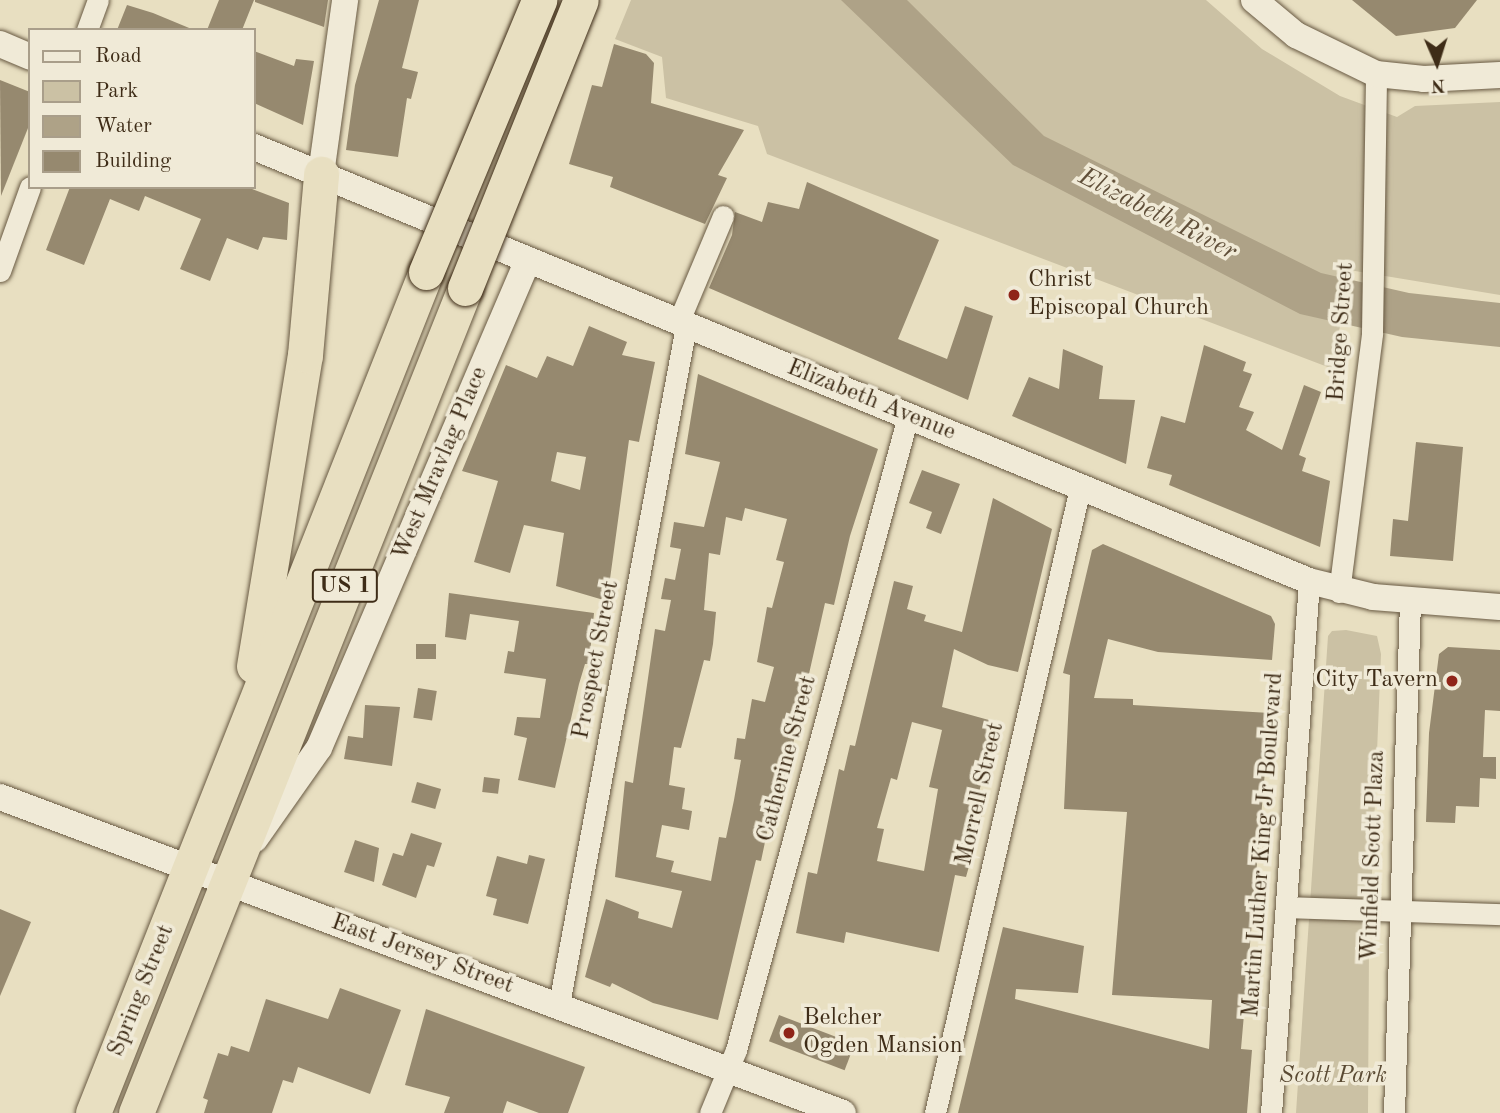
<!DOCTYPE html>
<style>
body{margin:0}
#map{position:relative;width:1500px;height:1113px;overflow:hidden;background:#e8dfc1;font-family:"Old Standard TT",serif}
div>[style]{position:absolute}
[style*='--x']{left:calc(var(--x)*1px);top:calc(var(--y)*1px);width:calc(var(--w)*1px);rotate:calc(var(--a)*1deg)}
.green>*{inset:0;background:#cbc1a4}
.water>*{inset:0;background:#aea287}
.building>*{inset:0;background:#96896f;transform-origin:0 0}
.roads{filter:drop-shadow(0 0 2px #685942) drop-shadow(0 0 2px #685942)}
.minor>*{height:21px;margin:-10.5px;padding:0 10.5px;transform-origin:10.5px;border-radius:10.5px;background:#f0ead7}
.tertiary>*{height:26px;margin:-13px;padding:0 13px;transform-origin:13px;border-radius:13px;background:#f0ead7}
.trunk>*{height:35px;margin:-17.5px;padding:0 17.5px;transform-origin:17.5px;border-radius:17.5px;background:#e8dfc1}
.bridges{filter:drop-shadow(0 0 2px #3e2c17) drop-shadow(0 0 2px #3e2c17)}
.trunk-bridge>*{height:35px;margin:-17.5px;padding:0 17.5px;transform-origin:17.5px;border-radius:17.5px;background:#e8dfc1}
.dots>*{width:19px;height:19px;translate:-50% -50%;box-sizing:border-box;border:4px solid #f0ead7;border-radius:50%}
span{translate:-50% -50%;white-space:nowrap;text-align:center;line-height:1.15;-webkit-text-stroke:7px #f0ead7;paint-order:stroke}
.shield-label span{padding:2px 5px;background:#f0ead7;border:2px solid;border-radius:5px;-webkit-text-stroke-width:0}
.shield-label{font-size:23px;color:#3e2c17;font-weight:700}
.poi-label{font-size:24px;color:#3e2c17}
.left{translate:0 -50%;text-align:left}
.right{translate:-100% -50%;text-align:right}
.street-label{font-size:24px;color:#3e2c17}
.park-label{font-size:24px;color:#5a4a33;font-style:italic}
.water-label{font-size:26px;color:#604f39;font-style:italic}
.legend{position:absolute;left:28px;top:28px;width:228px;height:161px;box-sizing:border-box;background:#f0ead7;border:2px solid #a99e8a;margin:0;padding:9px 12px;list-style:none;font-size:21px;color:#3e2c17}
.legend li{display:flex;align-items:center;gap:14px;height:35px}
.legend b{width:35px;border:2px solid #a99e8a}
.north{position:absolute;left:1402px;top:28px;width:70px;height:70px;-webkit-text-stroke:5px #f0ead7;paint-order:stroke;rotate:177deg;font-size:19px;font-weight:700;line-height:28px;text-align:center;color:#3e2c17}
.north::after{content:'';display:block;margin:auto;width:24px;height:32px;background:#3e2c17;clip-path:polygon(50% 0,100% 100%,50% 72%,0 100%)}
</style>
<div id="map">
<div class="green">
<i style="clip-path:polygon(631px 0,1206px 0,1262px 49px,1340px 96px,1397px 117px,1415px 106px,1500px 102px,1500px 295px,1349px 270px,1333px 369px,767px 154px,758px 126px,666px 98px,662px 57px,615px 39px)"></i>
<i style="clip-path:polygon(1346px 630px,1377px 636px,1381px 654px,1369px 949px,1368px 1113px,1296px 1113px,1328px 636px,1332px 631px)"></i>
</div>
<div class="water">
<i style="clip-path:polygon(841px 0,907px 0,1044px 136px,1321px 273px,1409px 293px,1500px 303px,1500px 347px,1402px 337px,1300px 314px,1013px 165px)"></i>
</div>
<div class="building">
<i style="clip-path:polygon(219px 0,254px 0,242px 30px,207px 30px)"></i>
<i style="clip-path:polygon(255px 0,328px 0,324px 27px,255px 2px)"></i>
<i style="clip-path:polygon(379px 0,419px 0,402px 68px,418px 72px,411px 99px,407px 98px,398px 157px,346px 150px,355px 85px)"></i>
<i style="clip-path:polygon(1352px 0,1477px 0,1455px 28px,1396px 36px)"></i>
<i style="clip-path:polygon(127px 5px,153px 13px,194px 30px,117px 30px)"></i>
<i style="clip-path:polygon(614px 44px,646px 54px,654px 63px,651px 103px,744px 130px,718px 175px,727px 178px,705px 224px,610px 187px,613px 177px,569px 164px,592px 85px,602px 87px)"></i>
<i style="clip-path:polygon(254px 51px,294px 66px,296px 59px,314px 61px,303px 125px,254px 103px)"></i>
<i style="clip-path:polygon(0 80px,30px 92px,30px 123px,1px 196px)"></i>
<i style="clip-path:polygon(807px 182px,939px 240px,898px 339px,947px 359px,965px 306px,993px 316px,968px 400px,709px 288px,732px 235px,735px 212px,762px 222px,768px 202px,799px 209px)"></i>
<i style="clip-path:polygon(70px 187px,247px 187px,289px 203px,287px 240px,263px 237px,258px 250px,227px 238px,210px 281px,180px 269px,201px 219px,145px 196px,139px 211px,110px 199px,84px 265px,46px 250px)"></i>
<i style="clip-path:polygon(evenodd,589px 326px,627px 342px,622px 355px,655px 362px,639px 442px,629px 440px,607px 601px,556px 586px,564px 533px,524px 525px,510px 573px,474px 562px,498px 481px,462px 471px,506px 365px,537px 378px,547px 356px,573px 366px,589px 326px,557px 452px,586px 457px,580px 490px,551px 481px,557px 452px)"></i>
<i style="clip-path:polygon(1204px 345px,1246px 362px,1243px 371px,1252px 374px,1239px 407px,1254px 412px,1246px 430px,1282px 450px,1304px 385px,1321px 392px,1299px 455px,1306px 458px,1302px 471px,1330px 481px,1320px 547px,1169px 485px,1172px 475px,1147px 468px,1161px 416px,1185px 423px)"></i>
<i style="clip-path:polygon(1063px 349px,1103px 366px,1099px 399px,1135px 400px,1126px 464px,1012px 416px,1029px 377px,1059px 389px)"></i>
<i style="clip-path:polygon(evenodd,698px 374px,878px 449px,850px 536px,834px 605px,825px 603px,788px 767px,776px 810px,772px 809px,761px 861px,756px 860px,718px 1020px,653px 1003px,612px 983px,610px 987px,585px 977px,606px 899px,639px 912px,638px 918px,672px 928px,682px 891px,615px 877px,625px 781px,633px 783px,655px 629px,665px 631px,671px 600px,661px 599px,665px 578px,675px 580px,681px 549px,670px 547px,674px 522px,704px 527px,720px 462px,685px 454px,698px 374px,745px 508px,787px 519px,776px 560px,784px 562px,772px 608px,767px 607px,757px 662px,774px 667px,765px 702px,752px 699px,745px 739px,737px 738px,734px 759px,741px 760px,734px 800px,726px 838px,719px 837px,711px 881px,671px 872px,674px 861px,656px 857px,662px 825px,689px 830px,692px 811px,682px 809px,685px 788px,669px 785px,674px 747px,681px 748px,704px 660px,710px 661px,713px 644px,716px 612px,704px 610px,709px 553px,720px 555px,726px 517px,742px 521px,745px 508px)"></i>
<i style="clip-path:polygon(1416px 442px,1463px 447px,1453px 561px,1390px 556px,1393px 519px,1408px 521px)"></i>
<i style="clip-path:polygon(922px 470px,960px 484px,941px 534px,926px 528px,932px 512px,909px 503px)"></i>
<i style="clip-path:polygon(evenodd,993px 498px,1052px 529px,1018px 672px,988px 665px,954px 649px,942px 707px,996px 722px,975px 809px,983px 811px,979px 831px,966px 877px,955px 875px,939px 952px,846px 932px,844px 943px,796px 933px,808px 872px,817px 874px,839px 769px,844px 771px,850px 745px,855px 746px,894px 581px,913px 586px,907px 609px,926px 615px,924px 621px,962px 632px,993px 498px,912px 722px,942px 730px,929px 787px,938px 789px,924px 871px,877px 861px,884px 829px,877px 828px,891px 778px,897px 780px,912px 722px)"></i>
<i style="clip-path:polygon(1103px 544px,1271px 616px,1275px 624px,1272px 660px,1158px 652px,1108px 639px,1094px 698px,1133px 699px,1133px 705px,1270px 713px,1241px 1049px,1252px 1050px,1247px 1113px,958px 1113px,1003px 927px,1084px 946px,1078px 993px,1016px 989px,1015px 999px,1209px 1049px,1212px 1000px,1112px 995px,1127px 812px,1064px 809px,1070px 675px,1063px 673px,1092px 550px)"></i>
<i style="clip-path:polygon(449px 593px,594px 613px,589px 664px,585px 664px,579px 684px,555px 788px,518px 780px,527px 738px,514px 735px,517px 717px,540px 718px,546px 679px,504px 673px,508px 651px,514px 652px,519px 621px,470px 614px,466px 640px,445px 637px)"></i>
<i style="left:416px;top:644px;width:20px;height:15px"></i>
<i style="clip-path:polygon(1448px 647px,1500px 650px,1500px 711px,1485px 710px,1483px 757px,1496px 757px,1496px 779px,1480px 778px,1479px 807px,1456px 806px,1455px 823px,1426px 822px,1429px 733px,1439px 654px)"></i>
<i style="left:418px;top:688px;width:19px;height:30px;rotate:9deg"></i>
<i style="clip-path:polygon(365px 705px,400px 707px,392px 766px,344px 759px,348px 736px,363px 738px)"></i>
<i style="left:484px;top:777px;width:16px;height:15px;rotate:7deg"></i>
<i style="left:417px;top:782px;width:25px;height:21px;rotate:16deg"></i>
<i style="clip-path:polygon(411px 833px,442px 843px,434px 867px,427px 865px,416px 898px,382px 885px,393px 853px,403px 856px)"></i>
<i style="clip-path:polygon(355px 840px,379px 848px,374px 882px,344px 872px)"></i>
<i style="clip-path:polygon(529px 855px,545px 859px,528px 924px,493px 915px,497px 899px,486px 896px,497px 856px,527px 864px)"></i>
<i style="clip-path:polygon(0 909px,31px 922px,0 996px)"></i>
<i style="clip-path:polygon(340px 988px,401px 1010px,370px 1094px,298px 1067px,293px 1083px,283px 1080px,272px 1113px,204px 1113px,208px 1100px,203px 1098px,218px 1053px,228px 1056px,231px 1046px,249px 1052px,266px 999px,328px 1019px)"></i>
<i style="clip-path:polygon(426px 1009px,585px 1067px,568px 1113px,539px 1113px,507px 1101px,503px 1113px,444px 1113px,450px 1097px,405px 1085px)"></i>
<i style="left:779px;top:1015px;width:81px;height:28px;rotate:21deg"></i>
</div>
<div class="roads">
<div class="minor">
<i style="--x:87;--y:30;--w:32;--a:-70"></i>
<i style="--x:0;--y:271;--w:89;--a:-70.3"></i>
<i style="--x:678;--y:323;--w:116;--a:-67.2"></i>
<i style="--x:1339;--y:592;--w:261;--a:-82.7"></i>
<i style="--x:1372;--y:333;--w:259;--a:-89.1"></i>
<i style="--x:1287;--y:907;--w:213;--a:1.9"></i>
<i style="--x:559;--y:1004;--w:690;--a:-79.39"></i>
<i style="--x:710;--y:1113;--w:68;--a:-67.6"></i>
<i style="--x:736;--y:1050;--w:657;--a:-74.82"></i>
<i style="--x:935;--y:1113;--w:642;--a:-76.94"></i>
<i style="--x:1271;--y:1113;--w:533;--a:-85.91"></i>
<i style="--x:1394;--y:1113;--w:512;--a:-88.21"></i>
</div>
<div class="tertiary">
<i style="--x:1254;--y:0;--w:55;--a:39.8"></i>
<i style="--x:1296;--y:35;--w:89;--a:26"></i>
<i style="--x:1376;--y:74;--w:48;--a:5.9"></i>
<i style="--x:1424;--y:79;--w:76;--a:-3"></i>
<i style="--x:0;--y:44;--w:33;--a:23"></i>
<i style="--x:254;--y:147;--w:1141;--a:22.36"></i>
<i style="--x:1309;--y:581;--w:66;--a:14"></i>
<i style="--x:1373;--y:597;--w:127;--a:4.5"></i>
<i style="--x:321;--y:174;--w:176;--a:-82.1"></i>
<i style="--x:0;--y:797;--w:900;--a:20.55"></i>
<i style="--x:255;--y:839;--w:111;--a:-54.9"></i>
<i style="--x:319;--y:748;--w:531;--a:-66.82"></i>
</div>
<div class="trunk">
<i style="--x:254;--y:666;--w:315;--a:-80.7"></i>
<i style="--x:305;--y:355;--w:182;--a:-84.9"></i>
<i style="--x:93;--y:1113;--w:905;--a:-68.4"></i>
<i style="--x:136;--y:1113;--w:888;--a:-68.26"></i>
</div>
</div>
<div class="bridges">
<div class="trunk-bridge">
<i style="--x:426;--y:272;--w:295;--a:-67.4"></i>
<i style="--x:465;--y:288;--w:310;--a:-68.1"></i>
</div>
</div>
<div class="dots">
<i style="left:1014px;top:295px;background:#8f2418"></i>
<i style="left:1452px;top:681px;background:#8f2418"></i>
<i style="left:789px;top:1033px;background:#8f2418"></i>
</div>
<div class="shield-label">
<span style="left:345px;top:586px">US 1</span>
</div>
<div class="poi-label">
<span class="left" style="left:1028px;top:295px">Christ<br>Episcopal Church</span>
<span class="right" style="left:1438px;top:681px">City Tavern</span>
<span class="left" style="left:803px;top:1033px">Belcher<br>Ogden Mansion</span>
</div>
<div class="street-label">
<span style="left:1342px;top:332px;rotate:-86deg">Bridge Street</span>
<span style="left:871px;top:401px;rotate:22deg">Elizabeth Avenue</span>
<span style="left:441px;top:464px;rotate:-67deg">West Mravlag Place</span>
<span style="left:597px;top:660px;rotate:-79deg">Prospect Street</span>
<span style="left:788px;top:759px;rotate:-75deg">Catherine Street</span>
<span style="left:981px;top:794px;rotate:-77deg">Morrell Street</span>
<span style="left:1264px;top:845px;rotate:-86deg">Martin Luther King Jr Boulevard</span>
<span style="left:1374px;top:856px;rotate:-88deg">Winfield Scott Plaza</span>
<span style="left:422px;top:955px;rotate:20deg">East Jersey Street</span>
<span style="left:142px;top:991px;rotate:-68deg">Spring Street</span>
</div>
<div class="park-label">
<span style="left:1333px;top:1077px">Scott Park</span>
</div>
<div class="water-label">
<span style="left:1157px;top:215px;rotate:27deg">Elizabeth River</span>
</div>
<ul class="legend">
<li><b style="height:9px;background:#f0ead7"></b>Road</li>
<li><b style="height:19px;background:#cbc1a4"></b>Park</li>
<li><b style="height:19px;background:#aea287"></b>Water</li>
<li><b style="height:19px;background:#96896f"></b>Building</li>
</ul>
<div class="north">N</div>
</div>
